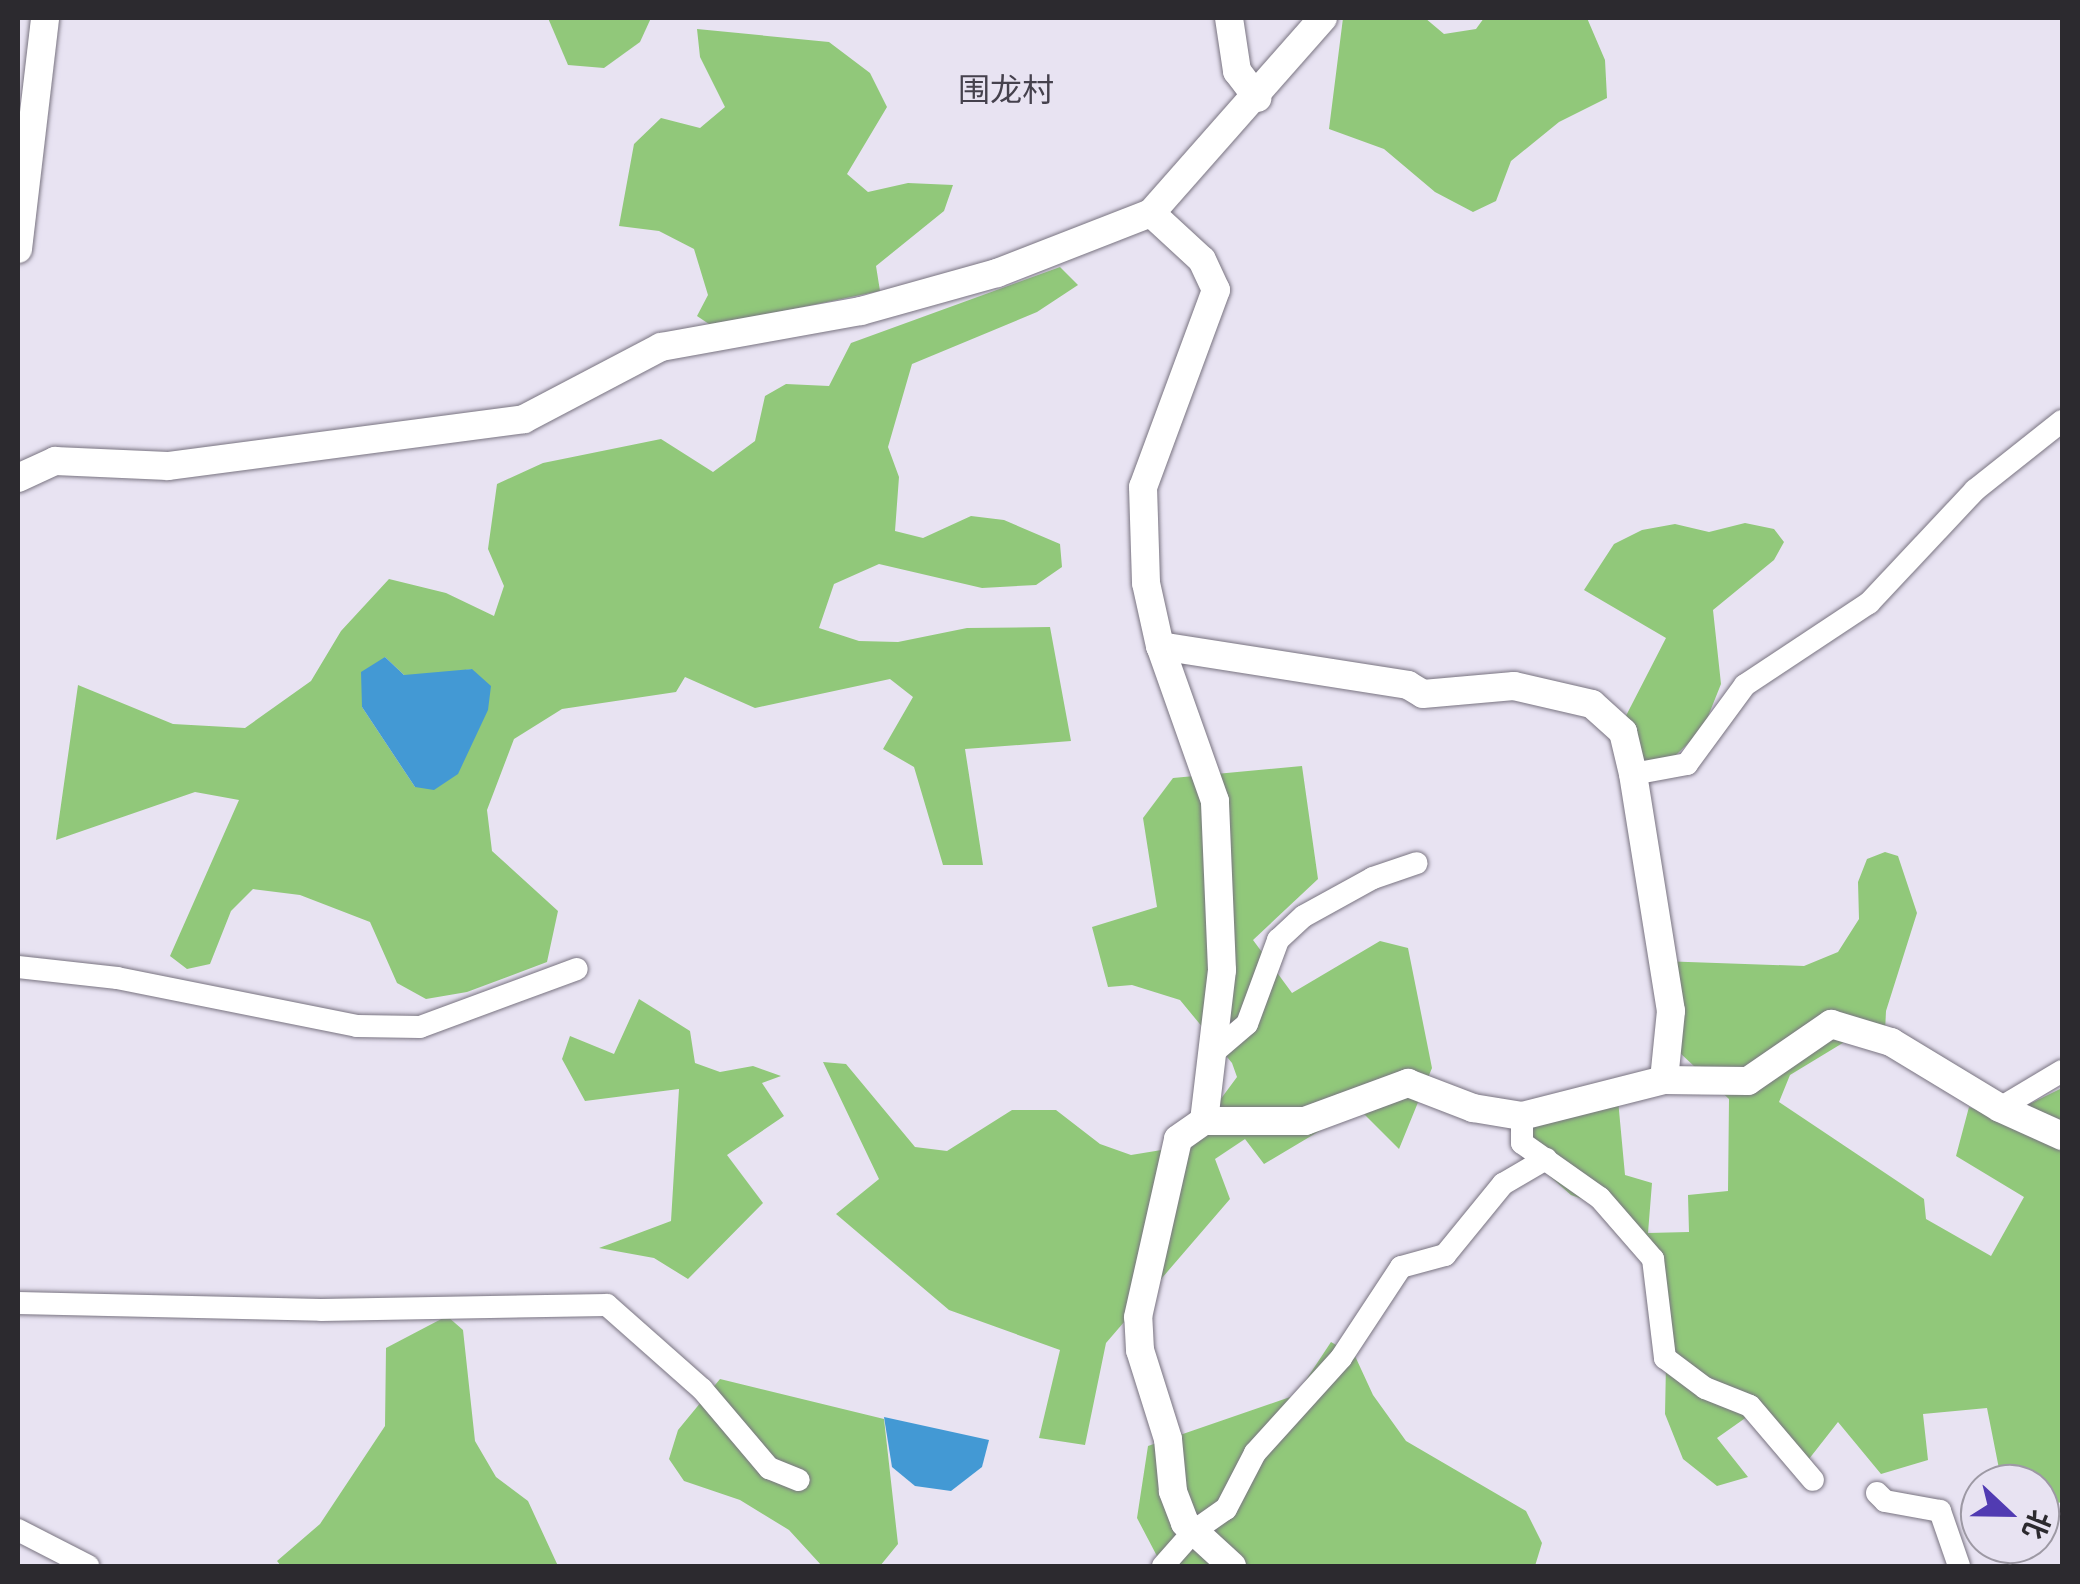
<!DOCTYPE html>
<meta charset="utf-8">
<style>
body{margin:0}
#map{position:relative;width:2080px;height:1584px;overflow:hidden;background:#e8e3f2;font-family:"Nunito Sans","Noto Sans SC",sans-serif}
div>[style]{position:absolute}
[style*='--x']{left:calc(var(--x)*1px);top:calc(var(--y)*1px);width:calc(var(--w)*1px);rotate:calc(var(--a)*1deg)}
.forest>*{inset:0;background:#91c87a}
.water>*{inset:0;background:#4399d4}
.roads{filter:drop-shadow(0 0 2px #797481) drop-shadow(0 0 2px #797481)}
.minor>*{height:22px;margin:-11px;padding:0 11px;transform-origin:11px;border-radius:11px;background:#fff}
.tertiary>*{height:28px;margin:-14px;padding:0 14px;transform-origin:14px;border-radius:14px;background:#fff}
span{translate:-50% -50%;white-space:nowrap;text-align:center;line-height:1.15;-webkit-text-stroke:8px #e8e3f2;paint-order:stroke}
.quarter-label{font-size:32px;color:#45414d}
.frame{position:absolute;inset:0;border:20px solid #2c2a2f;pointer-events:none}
.north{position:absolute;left:1960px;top:1464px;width:100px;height:100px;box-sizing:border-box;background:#e8e3f2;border:2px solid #9d99a4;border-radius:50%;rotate:112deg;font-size:28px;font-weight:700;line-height:40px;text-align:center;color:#2c2a2f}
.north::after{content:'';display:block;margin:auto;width:35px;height:45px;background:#513bb2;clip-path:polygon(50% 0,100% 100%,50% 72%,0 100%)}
</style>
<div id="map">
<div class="forest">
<i style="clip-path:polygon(548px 18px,651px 18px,640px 42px,604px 68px,568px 65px)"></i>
<i style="clip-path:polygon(1343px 18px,1425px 18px,1444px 34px,1476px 29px,1484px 18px,1587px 18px,1605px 60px,1607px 98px,1559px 122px,1511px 161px,1496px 201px,1473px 212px,1435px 192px,1384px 149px,1329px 129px)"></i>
<i style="clip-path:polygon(697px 29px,829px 42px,870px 73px,887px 107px,847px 174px,868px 192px,908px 183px,953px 185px,944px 211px,876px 266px,880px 291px,712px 326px,697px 316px,708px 295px,694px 249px,659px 231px,619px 226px,634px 144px,661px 118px,700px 128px,725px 107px,700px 57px)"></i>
<i style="clip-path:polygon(evenodd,1060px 267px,1078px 285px,1037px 312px,912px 364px,888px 447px,899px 477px,895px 531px,923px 538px,971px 516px,1004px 520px,1060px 544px,1062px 567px,1036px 585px,982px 588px,879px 564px,834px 584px,819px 628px,859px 641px,898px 642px,967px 628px,1050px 627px,1071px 741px,965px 749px,983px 865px,943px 865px,914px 767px,883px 749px,913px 697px,890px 679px,755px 708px,685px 677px,676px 692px,562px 709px,514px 739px,487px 810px,492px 851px,558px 911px,547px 962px,467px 992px,426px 999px,397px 983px,370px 922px,300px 895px,253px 889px,231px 911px,210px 964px,187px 969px,170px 956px,239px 800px,195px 792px,56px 840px,78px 685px,173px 724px,245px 728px,311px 681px,341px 631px,389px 579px,446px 593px,494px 616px,504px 586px,488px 549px,497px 484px,543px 463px,661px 439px,713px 472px,755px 441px,765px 396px,786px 384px,829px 386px,851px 343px,1060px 267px,385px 657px,404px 675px,419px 677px,472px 669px,415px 787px,362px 707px,385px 657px)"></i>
<i style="clip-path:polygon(1745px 523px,1774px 529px,1784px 542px,1774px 560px,1713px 610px,1721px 684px,1703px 729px,1676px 755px,1620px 773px,1613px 741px,1666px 638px,1584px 590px,1614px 544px,1642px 530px,1675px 524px,1709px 532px)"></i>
<i style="clip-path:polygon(1302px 766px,1318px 879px,1253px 940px,1292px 993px,1380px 941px,1408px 948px,1432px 1068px,1399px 1149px,1358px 1108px,1264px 1164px,1245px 1139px,1215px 1159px,1230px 1199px,1106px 1343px,1085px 1445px,1039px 1438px,1060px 1350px,949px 1310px,836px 1214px,879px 1179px,823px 1062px,846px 1064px,915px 1147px,947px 1151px,1012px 1110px,1056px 1110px,1100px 1144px,1131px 1155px,1186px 1146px,1237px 1077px,1232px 1063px,1180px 1000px,1132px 985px,1108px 987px,1092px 927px,1157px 907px,1143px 818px,1173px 778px)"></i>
<i style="clip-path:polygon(1885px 852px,1898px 856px,1917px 913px,1886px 1011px,1884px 1053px,1846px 1041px,1790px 1075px,1779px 1102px,1924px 1199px,1926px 1219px,1991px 1256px,2024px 1197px,1956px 1156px,1969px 1107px,2001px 1118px,2062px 1088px,2062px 1502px,2040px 1507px,2040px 1484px,2002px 1484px,1987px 1408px,1923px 1414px,1928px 1460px,1881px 1474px,1838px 1422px,1798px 1473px,1751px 1414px,1717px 1438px,1748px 1477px,1717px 1486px,1683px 1459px,1665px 1414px,1667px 1314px,1622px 1213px,1571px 1195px,1512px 1143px,1516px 1108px,1616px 1078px,1625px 1175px,1652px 1183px,1648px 1233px,1689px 1232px,1688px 1195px,1728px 1191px,1729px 1099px,1679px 1052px,1660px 961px,1804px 966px,1838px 952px,1859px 919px,1858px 882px,1867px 859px)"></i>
<i style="clip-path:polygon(639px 999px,690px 1031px,695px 1063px,720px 1072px,753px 1066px,781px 1076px,762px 1083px,784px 1116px,727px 1155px,763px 1203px,688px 1279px,654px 1258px,599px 1248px,671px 1221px,679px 1089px,585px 1101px,562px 1059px,570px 1036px,614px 1054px)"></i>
<i style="clip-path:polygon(447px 1316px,463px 1330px,475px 1441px,496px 1477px,528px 1501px,558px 1566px,281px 1566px,277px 1561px,320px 1524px,385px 1426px,386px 1348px)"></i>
<i style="clip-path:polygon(1331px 1342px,1355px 1356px,1373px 1395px,1406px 1441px,1526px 1511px,1542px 1543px,1535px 1566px,1151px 1566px,1158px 1558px,1137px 1518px,1148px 1446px,1296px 1395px)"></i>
<i style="clip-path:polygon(720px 1379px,884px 1419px,898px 1544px,880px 1566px,822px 1566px,789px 1530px,740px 1500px,684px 1481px,669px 1459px,678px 1430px)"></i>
</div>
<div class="water">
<i style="clip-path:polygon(385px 657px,404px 675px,472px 669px,491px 686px,488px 710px,458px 774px,434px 790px,415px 787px,362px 707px,361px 672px)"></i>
<i style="clip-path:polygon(884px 1417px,989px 1440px,982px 1467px,951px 1491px,915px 1486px,892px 1467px)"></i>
</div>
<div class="roads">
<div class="minor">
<i style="--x:1633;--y:774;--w:55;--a:-10.5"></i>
<i style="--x:1687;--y:764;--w:98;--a:-53.7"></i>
<i style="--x:1745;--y:685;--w:149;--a:-33.5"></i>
<i style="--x:1869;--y:603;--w:155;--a:-46.8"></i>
<i style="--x:1975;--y:490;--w:111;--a:-38.4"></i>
<i style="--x:18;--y:967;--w:100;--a:6.3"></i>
<i style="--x:117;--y:978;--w:245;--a:11.3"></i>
<i style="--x:357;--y:1026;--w:63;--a:0.9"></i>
<i style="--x:420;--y:1027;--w:167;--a:-20.3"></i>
<i style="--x:1214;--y:1052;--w:43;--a:-40.3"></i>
<i style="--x:1247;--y:1024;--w:90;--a:-69.7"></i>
<i style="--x:1278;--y:940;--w:35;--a:-43"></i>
<i style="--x:1304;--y:916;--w:79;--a:-28.8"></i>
<i style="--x:1373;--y:878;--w:46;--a:-18.8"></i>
<i style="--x:2000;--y:1108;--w:72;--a:-30.8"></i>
<i style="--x:1522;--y:1116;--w:27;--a:90"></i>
<i style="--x:1522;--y:1143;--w:95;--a:35.2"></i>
<i style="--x:1600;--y:1198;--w:81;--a:49"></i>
<i style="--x:1653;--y:1259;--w:100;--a:83.1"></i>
<i style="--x:1665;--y:1358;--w:50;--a:36.9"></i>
<i style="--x:1705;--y:1388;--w:48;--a:21.8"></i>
<i style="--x:1750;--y:1406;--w:97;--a:49.6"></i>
<i style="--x:18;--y:1303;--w:303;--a:1.3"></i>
<i style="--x:321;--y:1310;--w:286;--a:-1"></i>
<i style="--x:607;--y:1305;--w:127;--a:41.5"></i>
<i style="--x:702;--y:1389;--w:104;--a:49.7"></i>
<i style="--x:769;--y:1468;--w:32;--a:22"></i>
<i style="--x:1877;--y:1493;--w:11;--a:45"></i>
<i style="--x:1885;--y:1501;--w:56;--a:10.3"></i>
<i style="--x:1940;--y:1511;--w:58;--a:70.9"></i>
<i style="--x:18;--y:1530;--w:79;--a:27.2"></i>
<i style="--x:1163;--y:1566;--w:47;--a:-48.5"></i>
<i style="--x:1194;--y:1531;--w:39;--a:-35"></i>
<i style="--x:1226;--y:1509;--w:63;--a:-62.6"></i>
<i style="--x:1255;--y:1453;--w:128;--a:-47.8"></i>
<i style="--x:1341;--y:1358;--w:109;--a:-56.6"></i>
<i style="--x:1401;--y:1267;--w:46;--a:-15.3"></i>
<i style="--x:1445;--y:1255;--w:92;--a:-50.8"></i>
<i style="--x:1503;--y:1184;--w:50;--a:-30.2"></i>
</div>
<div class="tertiary">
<i style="--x:1229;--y:18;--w:54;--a:81.4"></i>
<i style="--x:1237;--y:71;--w:34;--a:53"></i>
<i style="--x:1151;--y:213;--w:69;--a:42.7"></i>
<i style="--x:1202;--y:260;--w:33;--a:65"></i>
<i style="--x:1216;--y:290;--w:210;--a:110.3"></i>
<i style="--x:1143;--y:487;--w:96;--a:88.2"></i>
<i style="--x:1146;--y:583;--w:65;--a:77.5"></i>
<i style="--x:18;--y:249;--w:233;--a:-83.3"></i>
<i style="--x:18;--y:478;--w:41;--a:-24.7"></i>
<i style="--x:55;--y:461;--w:113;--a:2.5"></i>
<i style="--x:168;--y:466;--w:359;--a:-7.5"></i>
<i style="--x:524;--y:419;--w:155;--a:-27.7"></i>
<i style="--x:661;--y:347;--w:203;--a:-10.2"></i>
<i style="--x:861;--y:311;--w:141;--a:-15.6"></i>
<i style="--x:997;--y:273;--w:165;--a:-21.3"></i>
<i style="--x:1151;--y:213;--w:260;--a:-48.6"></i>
<i style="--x:1204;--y:1121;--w:152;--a:-83.2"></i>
<i style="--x:1222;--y:970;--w:169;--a:-92.4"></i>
<i style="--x:1215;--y:801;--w:164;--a:-109.5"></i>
<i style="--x:1160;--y:646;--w:251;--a:8.9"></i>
<i style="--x:1408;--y:685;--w:17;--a:31"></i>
<i style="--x:1423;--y:694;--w:91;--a:-5"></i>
<i style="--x:1514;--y:686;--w:80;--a:13"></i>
<i style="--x:1592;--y:704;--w:42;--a:42.1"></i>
<i style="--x:1623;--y:732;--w:43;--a:76.6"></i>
<i style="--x:1633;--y:774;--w:240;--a:80.9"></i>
<i style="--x:1671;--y:1011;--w:69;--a:95.8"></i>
<i style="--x:1232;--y:1566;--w:64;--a:-137.5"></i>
<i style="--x:1185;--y:1523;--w:34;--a:-111"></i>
<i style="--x:1173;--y:1491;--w:52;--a:-95.5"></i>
<i style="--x:1168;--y:1439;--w:93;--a:-107.5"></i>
<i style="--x:1140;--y:1350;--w:33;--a:-93"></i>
<i style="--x:1138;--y:1317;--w:182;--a:-77.3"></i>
<i style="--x:1178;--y:1139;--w:32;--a:-35"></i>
<i style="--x:1204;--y:1121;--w:101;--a:0"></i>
<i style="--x:1305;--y:1121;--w:110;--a:-20.3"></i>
<i style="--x:1408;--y:1083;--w:70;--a:21"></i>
<i style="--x:1473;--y:1108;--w:50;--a:9.3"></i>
<i style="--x:1522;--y:1116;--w:146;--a:-14.2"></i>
<i style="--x:1664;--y:1080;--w:84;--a:0.7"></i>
<i style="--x:1748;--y:1081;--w:101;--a:-34.5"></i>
<i style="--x:1831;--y:1024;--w:63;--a:16.7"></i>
<i style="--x:1891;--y:1042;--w:127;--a:31.2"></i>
<i style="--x:2000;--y:1108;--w:68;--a:24.3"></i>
</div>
</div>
<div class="quarter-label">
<span style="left:1006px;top:91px">围龙村</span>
</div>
<div class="frame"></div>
<div class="north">北</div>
</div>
